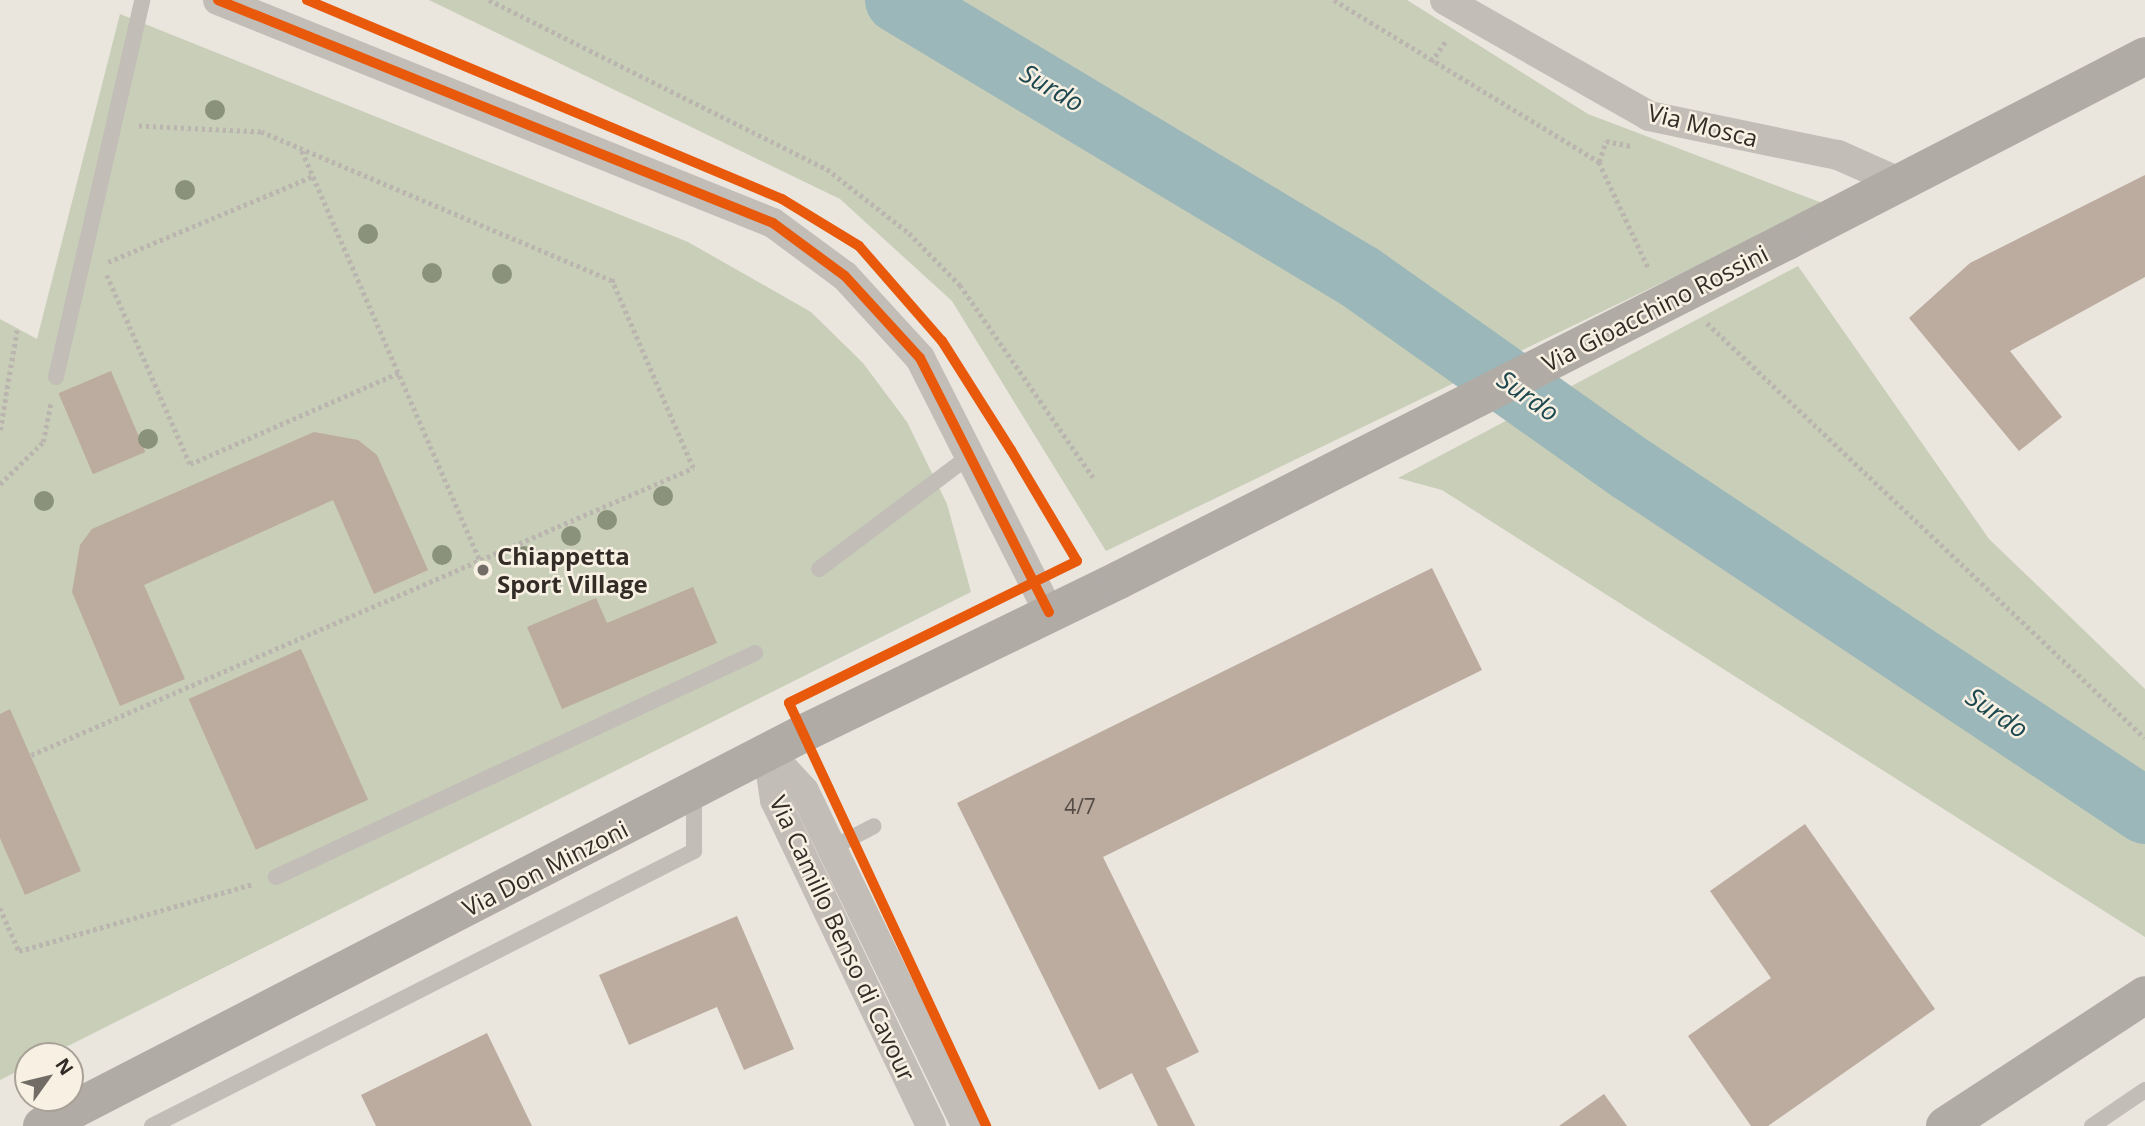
<!DOCTYPE html>
<style>
body{margin:0}
#map{position:relative;width:2145px;height:1126px;overflow:hidden;background:#eae5dd;font-family:"Open Sans",sans-serif}
div>[style]{position:absolute}
[style*='--x']{left:calc(var(--x)*1px);top:calc(var(--y)*1px);width:calc(var(--w)*1px);rotate:calc(var(--a)*1deg)}
.green>*{inset:0;background:#c8ceb8}
.river>*{height:66px;margin:-33px;padding:0 33px;transform-origin:33px;border-radius:33px;background:#9bb7b9}
.building>*{inset:0;background:#bcab9f;transform-origin:0 0}
.path>*{height:4.5px;margin-top:-2.25px;transform-origin:0;background:repeating-linear-gradient(90deg,#bbb5af 0 3.5px,transparent 0 7px)}
.service>*{height:16px;margin:-8px;padding:0 8px;transform-origin:8px;border-radius:8px;background:#c2bdb7}
.minor>*{height:30px;margin:-15px;padding:0 15px;transform-origin:15px;border-radius:15px;background:#c2bdb7}
.primary>*{height:38px;margin:-19px;padding:0 19px;transform-origin:19px;border-radius:19px;background:#b1aba6}
.primary-bridge>*{height:38px;margin:-19px;padding:0 19px;transform-origin:19px;border-radius:19px;background:#b1aba6}
.cycleway>*{height:10px;margin:-5px;padding:0 5px;transform-origin:5px;border-radius:5px;background:#e8590c}
.trees>*{width:20px;height:20px;margin:-10px;border-radius:50%;background:#8b927b}
.dots>*{width:19px;height:19px;translate:-50% -50%;box-sizing:border-box;border:4px solid #f7f0e3;border-radius:50%}
span{translate:-50% -50%;white-space:nowrap;text-align:center;line-height:1.15;-webkit-text-stroke:5px #f7f0e3;paint-order:stroke}
.number-label{font-size:21px;color:#544b44}
.number-label span{-webkit-text-stroke-width:0}
.street-label{font-size:24px;color:#322b26}
.poi-label{font-size:24px;color:#322b26;font-weight:700}
.left{translate:0 -50%;text-align:left}
.water-label{font-size:26px;color:#1e4850;font-style:italic}
.north{position:absolute;left:14px;top:1042px;width:70px;height:70px;box-sizing:border-box;background:#f7f0e3;border:2px solid #a8a197;border-radius:50%;rotate:56deg;font-size:19px;font-weight:700;line-height:28px;text-align:center;color:#322b26}
.north::after{content:'';display:block;margin:auto;width:24px;height:32px;background:#726c66;clip-path:polygon(50% 0,100% 100%,50% 72%,0 100%)}
</style>
<div id="map">
<div class="green">
<i style="clip-path:polygon(429px 0,1407px 0,1588px 114px,1825px 204px,1106px 551px,952px 301px,840px 199px)"></i>
<i style="clip-path:polygon(120px 14px,688px 242px,811px 312px,863px 363px,907px 422px,947px 504px,971px 592px,48px 1056px,28px 1056px,28px 1066px,0 1080px,0 319px,37px 339px)"></i>
<i style="clip-path:polygon(1798px 266px,1989px 539px,2145px 689px,2145px 937px,1442px 490px,1398px 478px)"></i>
</div>
<div class="river">
<i style="--x:898;--y:0;--w:539;--a:30.95"></i>
<i style="--x:1360;--y:277;--w:334;--a:35.3"></i>
<i style="--x:1633;--y:470;--w:615;--a:33.66"></i>
</div>
<div class="building">
<i style="clip-path:polygon(2145px 175px,2145px 277px,2010px 351px,2062px 417px,2019px 451px,1909px 318px,1970px 263px)"></i>
<i style="left:111px;top:371px;width:88px;height:57px;rotate:67deg"></i>
<i style="clip-path:polygon(314px 432px,358px 440px,377px 455px,428px 570px,374px 594px,333px 500px,144px 585px,185px 679px,120px 706px,72px 592px,80px 545px,92px 529px)"></i>
<i style="clip-path:polygon(1432px 568px,1482px 670px,1103px 857px,1199px 1052px,1166px 1068px,1195px 1126px,1158px 1126px,1132px 1073px,1099px 1090px,957px 803px)"></i>
<i style="clip-path:polygon(693px 587px,717px 643px,562px 709px,527px 627px,596px 598px,607px 623px)"></i>
<i style="left:301px;top:649px;width:165px;height:123px;rotate:66deg"></i>
<i style="clip-path:polygon(10px 709px,81px 871px,25px 895px,0 838px,0 714px)"></i>
<i style="clip-path:polygon(1805px 824px,1935px 1009px,1768px 1126px,1751px 1126px,1688px 1036px,1771px 978px,1710px 891px)"></i>
<i style="clip-path:polygon(737px 916px,794px 1049px,744px 1070px,717px 1007px,629px 1045px,599px 975px)"></i>
<i style="clip-path:polygon(487px 1033px,532px 1126px,376px 1126px,361px 1095px)"></i>
<i style="clip-path:polygon(1604px 1094px,1627px 1126px,1559px 1126px)"></i>
</div>
<div class="path">
<i style="--x:489;--y:0;--w:378;--a:26.6"></i>
<i style="--x:827;--y:169;--w:104;--a:38"></i>
<i style="--x:909;--y:233;--w:73;--a:45.6"></i>
<i style="--x:960;--y:285;--w:234;--a:55.3"></i>
<i style="--x:1334;--y:0;--w:311;--a:31.4"></i>
<i style="--x:1599;--y:162;--w:118;--a:65"></i>
<i style="--x:1431;--y:62;--w:28;--a:-55"></i>
<i style="--x:302;--y:151;--w:447;--a:66.5"></i>
<i style="--x:1599;--y:162;--w:22;--a:-72"></i>
<i style="--x:1606;--y:141;--w:26;--a:11"></i>
<i style="--x:108;--y:262;--w:223;--a:-22.7"></i>
<i style="--x:107;--y:275;--w:206;--a:66.3"></i>
<i style="--x:190;--y:464;--w:230;--a:-23.6"></i>
<i style="--x:612;--y:281;--w:7;--a:0"></i>
<i style="--x:1707;--y:323;--w:603;--a:43.46"></i>
<i style="--x:0;--y:430;--w:101;--a:-80.4"></i>
<i style="--x:0;--y:484;--w:60;--a:-44.3"></i>
<i style="--x:43;--y:442;--w:41;--a:-78.7"></i>
<i style="--x:31;--y:755;--w:722;--a:-23.44"></i>
<i style="--x:693;--y:468;--w:204;--a:-113.4"></i>
<i style="--x:612;--y:281;--w:381;--a:-157"></i>
<i style="--x:261;--y:132;--w:123;--a:-177.2"></i>
<i style="--x:0;--y:908;--w:47;--a:66.2"></i>
<i style="--x:19;--y:951;--w:242;--a:-16"></i>
</div>
<div class="service">
<i style="--x:56;--y:377;--w:387;--a:-77.1"></i>
<i style="--x:819;--y:569;--w:190;--a:-36.9"></i>
<i style="--x:832;--y:848;--w:47;--a:-27.6"></i>
<i style="--x:276;--y:877;--w:529;--a:-25.06"></i>
<i style="--x:152;--y:1126;--w:608;--a:-26.9"></i>
<i style="--x:694;--y:851;--w:58;--a:-90"></i>
<i style="--x:2092;--y:1126;--w:64;--a:-34.2"></i>
</div>
<div class="minor">
<i style="--x:218;--y:0;--w:598;--a:21.89"></i>
<i style="--x:773;--y:223;--w:89;--a:36.4"></i>
<i style="--x:845;--y:276;--w:111;--a:47.6"></i>
<i style="--x:920;--y:358;--w:285;--a:63.1"></i>
<i style="--x:1445;--y:0;--w:235;--a:29.6"></i>
<i style="--x:1649;--y:116;--w:193;--a:11.7"></i>
<i style="--x:1838;--y:155;--w:67;--a:23.9"></i>
<i style="--x:768;--y:752;--w:53;--a:47.3"></i>
<i style="--x:804;--y:791;--w:373;--a:64.1"></i>
<i style="--x:768;--y:752;--w:49;--a:81.7"></i>
<i style="--x:775;--y:800;--w:361;--a:64.4"></i>
</div>
<div class="primary">
<i style="--x:1787;--y:241;--w:403;--a:-27.3"></i>
<i style="--x:42;--y:1126;--w:857;--a:-27.28"></i>
<i style="--x:804;--y:733;--w:350;--a:-25.9"></i>
<i style="--x:1945;--y:1126;--w:239;--a:-33.2"></i>
</div>
<div class="primary-bridge">
<i style="--x:1119;--y:580;--w:749;--a:-26.91"></i>
</div>
<div class="cycleway">
<i style="--x:218;--y:0;--w:598;--a:21.89"></i>
<i style="--x:773;--y:223;--w:89;--a:36.4"></i>
<i style="--x:845;--y:276;--w:111;--a:47.6"></i>
<i style="--x:920;--y:358;--w:285;--a:63.1"></i>
<i style="--x:307;--y:0;--w:515;--a:22.73"></i>
<i style="--x:782;--y:199;--w:90;--a:31.4"></i>
<i style="--x:859;--y:246;--w:126;--a:48.9"></i>
<i style="--x:942;--y:341;--w:129;--a:57.7"></i>
<i style="--x:1011;--y:450;--w:129;--a:59.3"></i>
<i style="--x:1077;--y:561;--w:321;--a:153.8"></i>
<i style="--x:789;--y:703;--w:467;--a:65"></i>
</div>
<div class="trees">
<i style="left:215px;top:110px"></i>
<i style="left:185px;top:190px"></i>
<i style="left:368px;top:234px"></i>
<i style="left:432px;top:273px"></i>
<i style="left:502px;top:274px"></i>
<i style="left:148px;top:439px"></i>
<i style="left:663px;top:496px"></i>
<i style="left:44px;top:501px"></i>
<i style="left:607px;top:520px"></i>
<i style="left:571px;top:536px"></i>
<i style="left:442px;top:555px"></i>
<i style="left:524px;top:556px"></i>
</div>
<div class="dots">
<i style="left:483px;top:570px;background:#726c66"></i>
</div>
<div class="number-label">
<span style="left:1080px;top:806px">4/7</span>
</div>
<div class="street-label">
<span style="left:1703px;top:125px;rotate:14deg">Via Mosca</span>
<span style="left:1655px;top:308px;rotate:-27deg">Via Gioacchino Rossini</span>
<span style="left:545px;top:868px;rotate:-27deg">Via Don Minzoni</span>
<span style="left:843px;top:938px;rotate:65deg">Via Camillo Benso di Cavour</span>
</div>
<div class="poi-label">
<span class="left" style="left:497px;top:570px">Chiappetta<br>Sport Village</span>
</div>
<div class="water-label">
<span style="left:1052px;top:88px;rotate:30deg">Surdo</span>
<span style="left:1528px;top:396px;rotate:35deg">Surdo</span>
<span style="left:1997px;top:713px;rotate:34deg">Surdo</span>
</div>
<div class="north">N</div>
</div>
